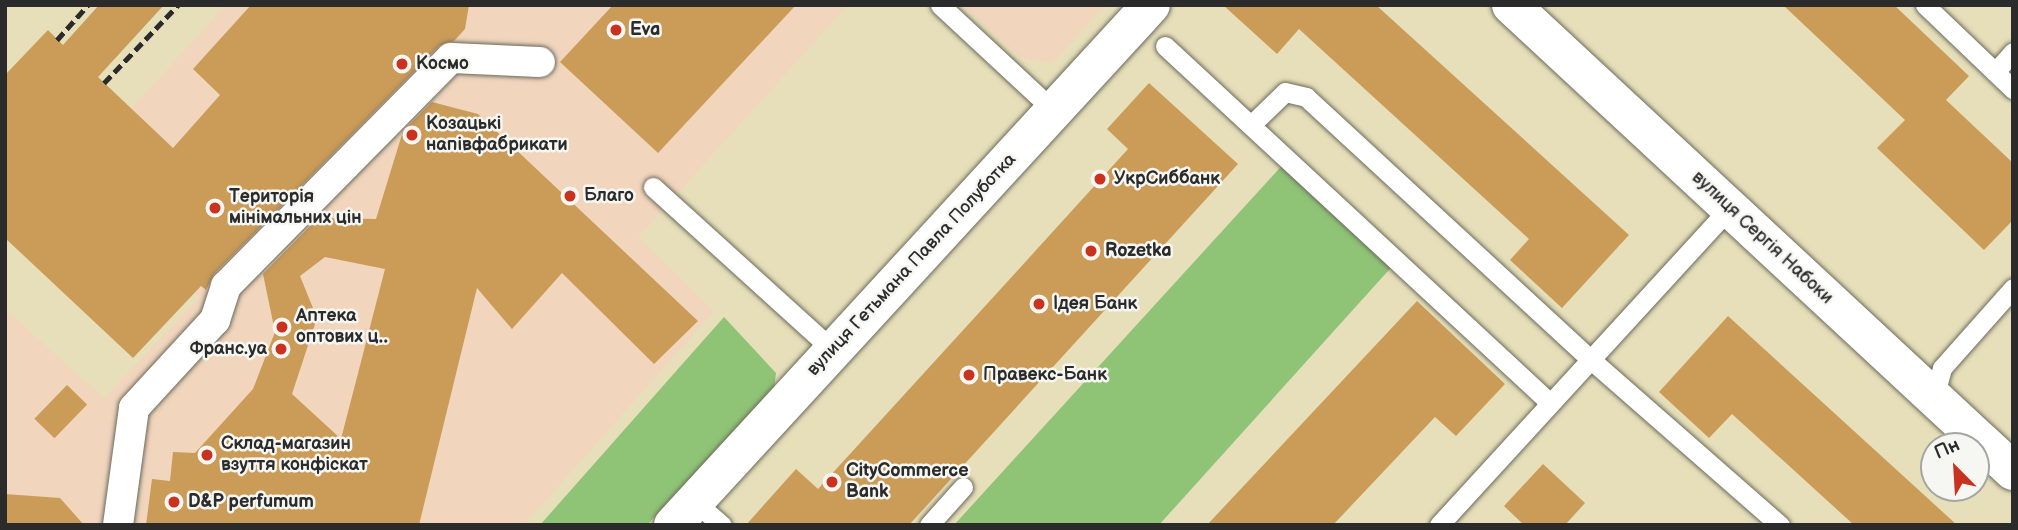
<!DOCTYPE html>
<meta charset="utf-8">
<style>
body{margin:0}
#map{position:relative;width:2018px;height:530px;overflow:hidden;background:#e6dfba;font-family:"Balsamiq Sans",sans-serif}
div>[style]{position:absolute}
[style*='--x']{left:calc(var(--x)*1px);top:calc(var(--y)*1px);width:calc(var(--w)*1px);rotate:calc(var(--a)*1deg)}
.built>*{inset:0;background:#f1d5bd}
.green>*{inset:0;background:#8fc476}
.building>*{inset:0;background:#cb9b58;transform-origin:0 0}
.roads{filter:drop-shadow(0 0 2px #6c6a5d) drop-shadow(0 0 2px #6c6a5d)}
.service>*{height:19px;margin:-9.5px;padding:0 9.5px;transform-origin:9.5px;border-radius:9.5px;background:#fff}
.pedestrian>*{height:30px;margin:-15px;padding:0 15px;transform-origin:15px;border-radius:15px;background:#fff}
.minor>*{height:38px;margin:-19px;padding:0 19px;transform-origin:19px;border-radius:19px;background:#fff}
.rail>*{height:5px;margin-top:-2.5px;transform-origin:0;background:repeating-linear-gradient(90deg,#2b2b2b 0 10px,transparent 0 15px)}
.dots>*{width:19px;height:19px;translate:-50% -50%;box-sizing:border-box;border:4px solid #f6f6f2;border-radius:50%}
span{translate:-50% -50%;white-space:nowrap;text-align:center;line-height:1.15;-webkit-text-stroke:5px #f6f6f2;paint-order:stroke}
.poi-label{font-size:18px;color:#2b2b2b;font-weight:700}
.left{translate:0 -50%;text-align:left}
.right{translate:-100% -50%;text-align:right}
.street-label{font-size:18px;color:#2b2b2b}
.frame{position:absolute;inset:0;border:7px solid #2b2b2b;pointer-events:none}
.north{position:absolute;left:1920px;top:432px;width:70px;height:70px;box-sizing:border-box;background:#f6f6f2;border:2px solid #a5a5a2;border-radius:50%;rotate:336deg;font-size:19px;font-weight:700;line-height:28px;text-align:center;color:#2b2b2b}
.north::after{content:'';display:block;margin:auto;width:24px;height:32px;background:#c8321e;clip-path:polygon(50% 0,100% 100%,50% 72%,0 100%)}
</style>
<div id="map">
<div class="built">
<i style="clip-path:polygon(226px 5px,848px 5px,638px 237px,714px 311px,524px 525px,5px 525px,5px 309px,104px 398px,200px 297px,93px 184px,131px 109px)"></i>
<i style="clip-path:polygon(962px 5px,1105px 5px,1052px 63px,1021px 58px)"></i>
</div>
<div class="green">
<i style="clip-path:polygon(1287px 160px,1397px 261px,1159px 525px,954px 525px)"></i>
<i style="clip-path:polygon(724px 317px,776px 373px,774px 389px,647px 525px,540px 525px)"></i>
</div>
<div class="building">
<i style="clip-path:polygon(99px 5px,164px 5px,98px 77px,173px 148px,220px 95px,193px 69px,251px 5px,469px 5px,465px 29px,454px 41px,439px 46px,214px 274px,206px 290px,201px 286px,133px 358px,5px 238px,5px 75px,48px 30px,63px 45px)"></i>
<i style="clip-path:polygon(613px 5px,796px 5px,658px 153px,560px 62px)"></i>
<i style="clip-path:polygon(1223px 5px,1376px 5px,1629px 235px,1562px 308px,1510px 260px,1529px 239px,1299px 29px,1277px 54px)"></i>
<i style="clip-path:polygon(1783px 5px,1894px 5px,1969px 76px,1946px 100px,2013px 163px,2013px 220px,1984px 250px,1877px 148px,1905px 120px)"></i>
<i style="clip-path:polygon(1149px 83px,1238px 164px,909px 525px,746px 525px,796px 469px,818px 489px,1008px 281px,1128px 149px,1107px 129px)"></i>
<i style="clip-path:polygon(evenodd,432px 102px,478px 114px,698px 321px,654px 364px,562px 273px,512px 329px,477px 288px,419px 525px,146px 525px,152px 479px,170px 481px,173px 452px,195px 453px,253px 389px,275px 332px,263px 274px,318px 218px,376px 219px,403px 131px,432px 102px,325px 257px,385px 269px,341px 439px,292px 394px,317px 318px,300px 276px,325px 257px)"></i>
<i style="clip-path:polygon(1417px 301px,1505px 384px,1456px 436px,1435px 417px,1333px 525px,1207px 525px)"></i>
<i style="clip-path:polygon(1728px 316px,1957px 525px,1854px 525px,1732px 414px,1709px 438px,1659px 392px)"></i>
<i style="left:67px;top:385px;width:28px;height:47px;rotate:44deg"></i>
<i style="clip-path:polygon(1543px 464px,1585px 503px,1565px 525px,1524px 525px,1504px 506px)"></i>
<i style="clip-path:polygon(5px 494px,60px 498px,84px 525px,5px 525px)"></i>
</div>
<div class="roads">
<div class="service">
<i style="--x:940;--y:5;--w:156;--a:42.9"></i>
<i style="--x:1925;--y:5;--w:122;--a:43.7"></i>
<i style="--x:1165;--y:46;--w:522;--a:42.83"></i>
<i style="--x:1995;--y:72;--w:27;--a:-48"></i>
<i style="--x:1251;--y:125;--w:47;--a:-44.1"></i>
<i style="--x:1285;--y:92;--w:22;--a:13"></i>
<i style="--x:1306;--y:97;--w:385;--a:42.7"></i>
<i style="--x:1589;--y:358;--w:254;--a:41.2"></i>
<i style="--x:653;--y:187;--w:243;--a:42.2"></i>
<i style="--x:1934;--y:398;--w:31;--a:-75"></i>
<i style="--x:1942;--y:368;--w:107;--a:-48.4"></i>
<i style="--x:694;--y:501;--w:37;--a:41"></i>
<i style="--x:929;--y:525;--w:51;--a:-48.2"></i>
<i style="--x:1439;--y:525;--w:430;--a:-47.5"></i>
</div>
<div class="pedestrian">
<i style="--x:118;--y:525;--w:118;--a:-82.2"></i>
<i style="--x:134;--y:408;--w:120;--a:-47.4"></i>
<i style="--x:215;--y:320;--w:36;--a:-72"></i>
<i style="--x:226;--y:286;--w:320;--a:-45.4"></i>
<i style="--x:451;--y:58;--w:89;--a:2.6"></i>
</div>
<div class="minor">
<i style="--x:1511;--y:5;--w:685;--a:42.87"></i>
<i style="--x:673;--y:525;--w:706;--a:-47.41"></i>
</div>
</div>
<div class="rail">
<i style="--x:57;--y:40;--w:47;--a:-48.5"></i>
<i style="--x:104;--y:83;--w:108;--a:-46.5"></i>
</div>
<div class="dots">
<i style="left:616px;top:30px;background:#c8321e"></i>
<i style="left:402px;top:64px;background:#c8321e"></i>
<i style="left:412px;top:135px;background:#c8321e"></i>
<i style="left:1100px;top:179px;background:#c8321e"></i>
<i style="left:570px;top:196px;background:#c8321e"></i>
<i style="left:215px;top:208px;background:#c8321e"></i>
<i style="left:1091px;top:251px;background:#c8321e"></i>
<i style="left:1039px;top:304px;background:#c8321e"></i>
<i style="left:282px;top:327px;background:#c8321e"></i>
<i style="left:281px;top:349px;background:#c8321e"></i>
<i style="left:969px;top:375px;background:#c8321e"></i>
<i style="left:207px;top:455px;background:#c8321e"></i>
<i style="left:832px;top:482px;background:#c8321e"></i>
<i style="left:174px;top:502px;background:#c8321e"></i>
</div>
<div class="poi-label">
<span class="left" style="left:630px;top:30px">Eva</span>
<span class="left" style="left:416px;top:64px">Космо</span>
<span class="left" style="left:426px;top:135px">Козацькі<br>напівфабрикати</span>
<span class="left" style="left:1114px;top:179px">УкрСиббанк</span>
<span class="left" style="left:584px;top:196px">Благо</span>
<span class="left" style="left:229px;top:208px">Територія<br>мінімальних цін</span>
<span class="left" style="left:1105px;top:251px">Rozetka</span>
<span class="left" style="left:1053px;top:304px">Ідея Банк</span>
<span class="left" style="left:296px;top:327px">Аптека<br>оптових ц‥</span>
<span class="right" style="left:267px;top:349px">Франс.уа</span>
<span class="left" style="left:983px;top:375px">Правекс-Банк</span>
<span class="left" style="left:221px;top:455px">Склад-магазин<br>взуття конфіскат</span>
<span class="left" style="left:846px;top:482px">CityCommerce<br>Bank</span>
<span class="left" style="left:188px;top:502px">D&amp;P perfumum</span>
</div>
<div class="street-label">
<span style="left:1762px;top:238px;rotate:43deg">вулиця Сергія Набоки</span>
<span style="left:912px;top:265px;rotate:-47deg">вулиця Гетьмана Павла Полуботка</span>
</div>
<div class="frame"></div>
<div class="north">Пн</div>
</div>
